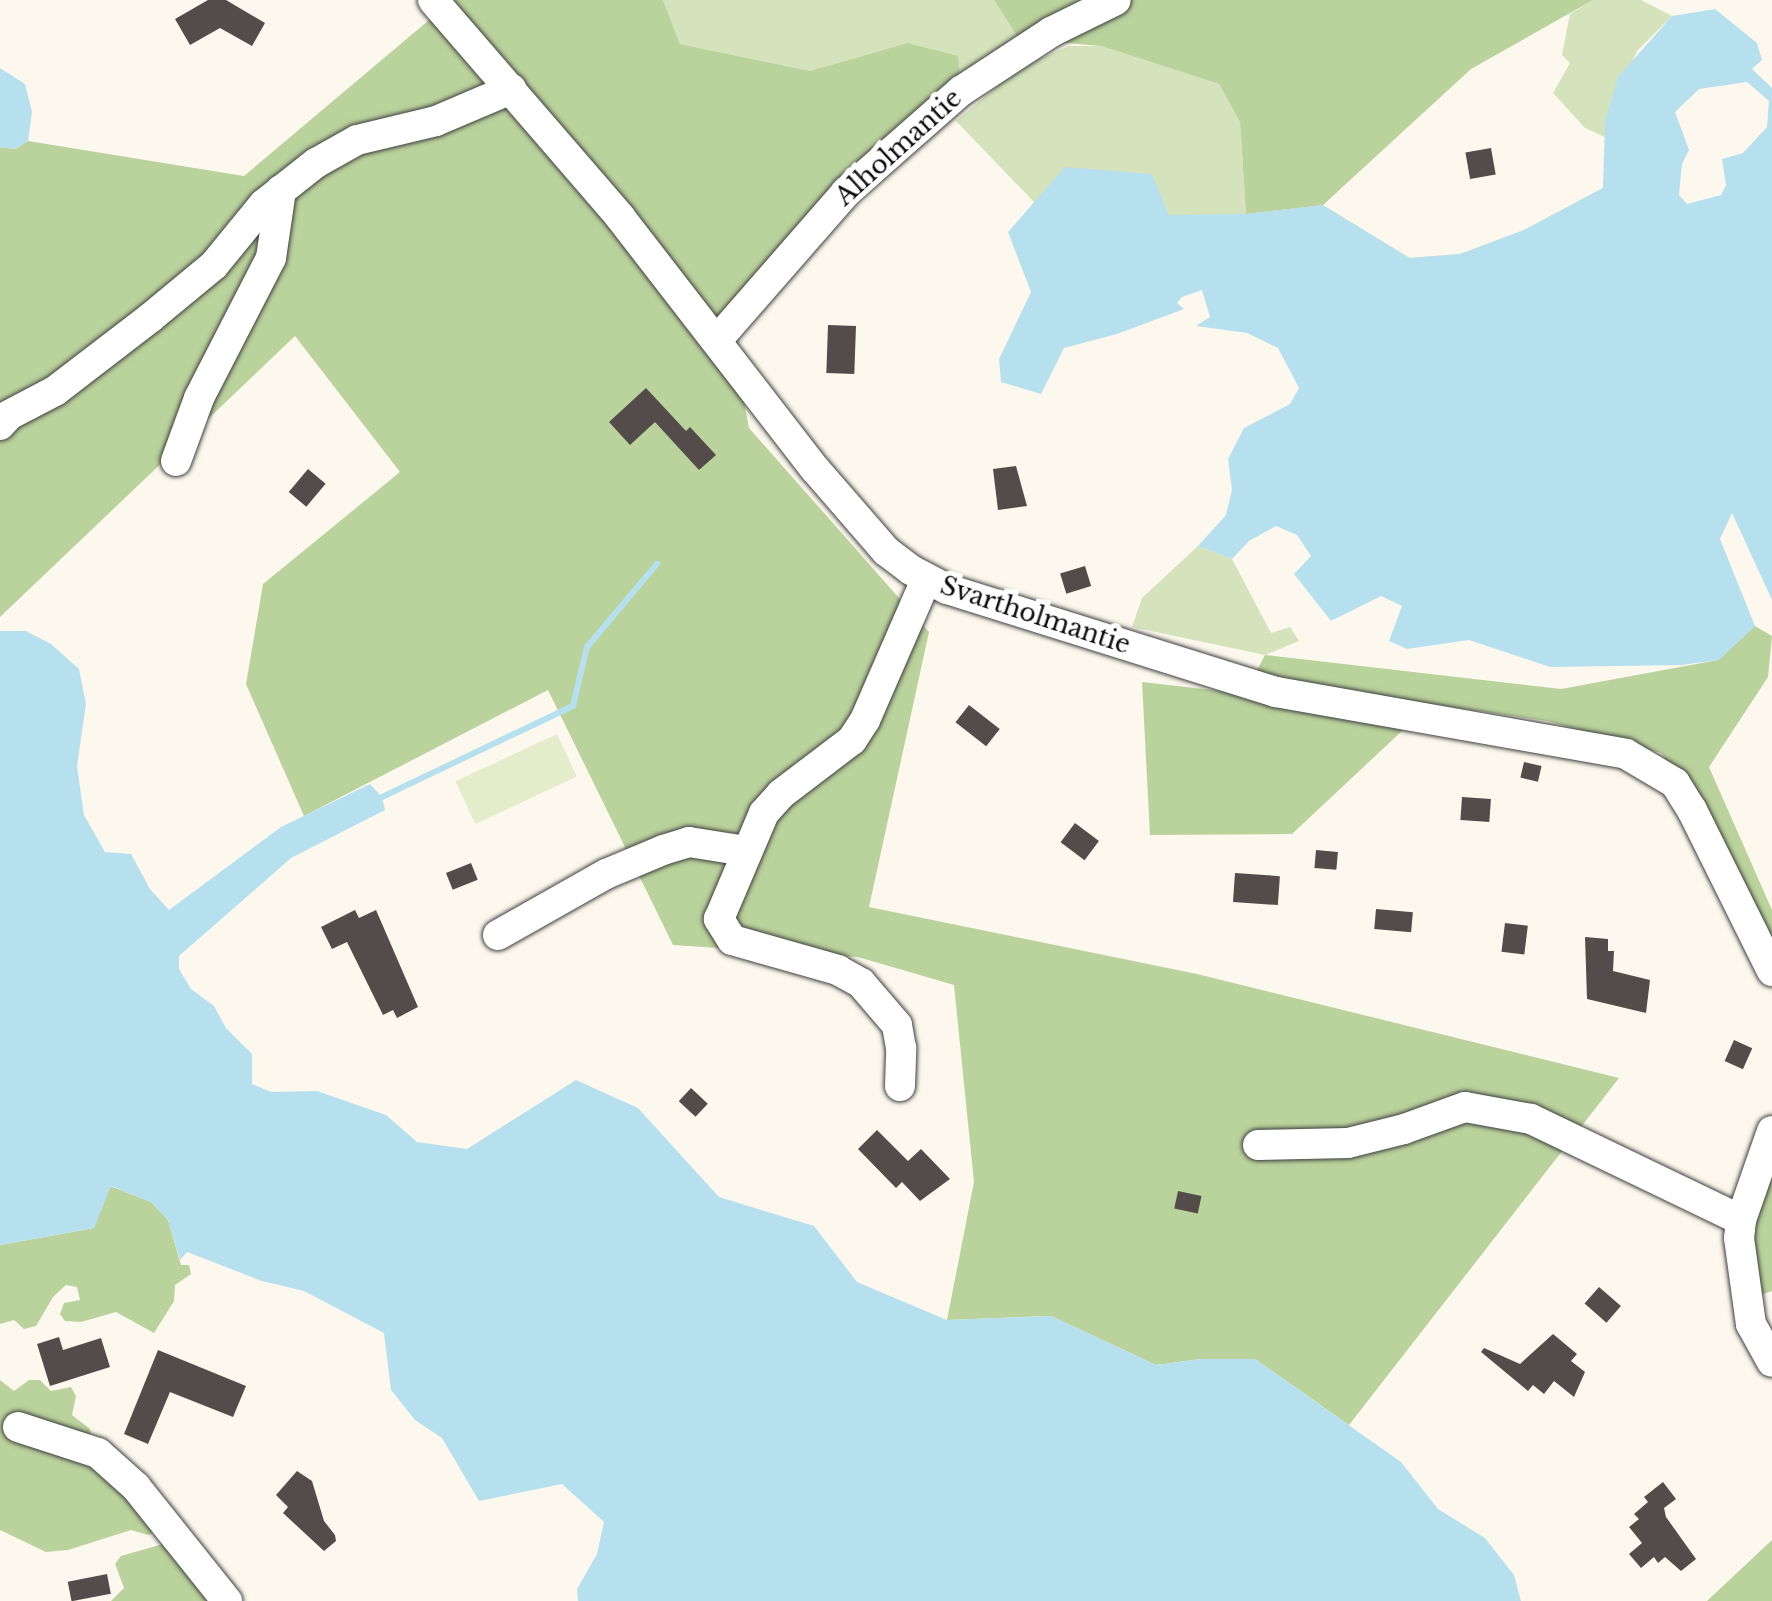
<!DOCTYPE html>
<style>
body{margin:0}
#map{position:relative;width:1772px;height:1601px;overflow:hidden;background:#fdf8ed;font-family:"Libre Baskerville",serif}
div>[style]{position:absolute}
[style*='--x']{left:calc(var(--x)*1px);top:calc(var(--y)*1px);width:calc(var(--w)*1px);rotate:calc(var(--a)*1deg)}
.green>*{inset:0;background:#d4e3bb}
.forest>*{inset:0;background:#bad29c}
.pitch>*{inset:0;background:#e4eccb;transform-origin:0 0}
.water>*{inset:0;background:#b7e0ef}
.stream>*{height:6px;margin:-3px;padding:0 3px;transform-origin:3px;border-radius:3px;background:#b7e0ef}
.building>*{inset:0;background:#534c4a;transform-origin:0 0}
.roads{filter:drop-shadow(0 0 2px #3f3f3f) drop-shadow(0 0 2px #3f3f3f)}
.minor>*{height:30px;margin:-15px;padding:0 15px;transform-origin:15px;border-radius:15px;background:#fff}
span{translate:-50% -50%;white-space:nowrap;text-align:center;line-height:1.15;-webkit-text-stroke:10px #fff;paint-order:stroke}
.street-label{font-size:25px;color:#0c0c0c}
</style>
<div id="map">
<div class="green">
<i style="clip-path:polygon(663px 0,994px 0,1019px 39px,960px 81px,907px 43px,810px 71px,680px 44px)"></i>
<i style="clip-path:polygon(1593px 0,1641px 0,1672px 16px,1637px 51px,1605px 121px,1607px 138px,1585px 128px,1553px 93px,1570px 63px,1562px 55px,1570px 14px)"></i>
<i style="clip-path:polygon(1069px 46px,1101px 46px,1219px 84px,1240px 122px,1246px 214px,1323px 205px,1410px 258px,1460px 254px,1524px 230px,1603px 188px,1606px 177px,1624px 183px,1485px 300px,1169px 215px,1024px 215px,1034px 202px,956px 121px,1018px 69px)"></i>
<i style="clip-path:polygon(1198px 546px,1232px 559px,1271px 633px,1290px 627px,1299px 641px,1265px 655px,1132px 627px,1142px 598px)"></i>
</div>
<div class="forest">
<i style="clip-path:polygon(433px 0,663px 0,680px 44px,810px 71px,907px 43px,958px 56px,960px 81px,728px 317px,749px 428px,929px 632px,869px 907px,1197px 974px,1619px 1078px,1349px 1425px,1255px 1359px,1201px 1359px,1156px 1365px,1051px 1316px,947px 1320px,974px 1182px,954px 985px,858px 957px,673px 945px,548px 690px,304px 816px,246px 684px,263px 584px,400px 472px,295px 336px,0 617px,0 147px,15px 149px,28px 141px,244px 176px,441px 10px)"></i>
<i style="clip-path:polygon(994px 0,1593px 0,1471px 69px,1323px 205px,1246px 214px,1240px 122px,1219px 84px,1101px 46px,1019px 39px)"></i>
<i style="clip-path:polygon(1755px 626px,1772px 636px,1768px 677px,1709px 767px,1772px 910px,1772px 956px,1698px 804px,1661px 753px,1547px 721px,1253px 678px,1265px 655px,1561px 689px,1718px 660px)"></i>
<i style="clip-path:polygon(1142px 682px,1221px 691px,1403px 730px,1292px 834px,1150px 835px)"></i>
<i style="clip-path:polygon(1772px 1161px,1772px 1291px,1757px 1296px,1750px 1223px)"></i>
<i style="clip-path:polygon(110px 1186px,151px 1202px,168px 1220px,181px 1265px,189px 1265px,191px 1274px,175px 1285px,174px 1301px,154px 1333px,116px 1312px,81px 1322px,65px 1321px,60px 1314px,64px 1303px,80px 1300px,77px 1287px,66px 1285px,53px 1297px,36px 1326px,24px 1329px,14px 1320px,0 1324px,0 1245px,94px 1228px)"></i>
<i style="clip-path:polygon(0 1380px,14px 1391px,29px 1380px,40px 1380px,51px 1391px,71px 1387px,76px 1396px,72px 1415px,90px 1429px,92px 1444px,161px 1531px,148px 1535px,131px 1530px,68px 1550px,46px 1552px,0 1530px)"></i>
<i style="clip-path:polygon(1772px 1540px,1772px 1601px,1707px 1601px)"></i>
<i style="clip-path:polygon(170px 1542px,222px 1601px,111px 1601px,124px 1588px,115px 1564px,121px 1556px)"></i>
</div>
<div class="pitch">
<i style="left:557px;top:734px;width:47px;height:112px;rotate:65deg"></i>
</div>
<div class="water">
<i style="clip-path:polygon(evenodd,1715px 9px,1757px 43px,1762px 60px,1752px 69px,1772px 88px,1772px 600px,1732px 513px,1720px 539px,1755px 626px,1719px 660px,1682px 665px,1550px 667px,1469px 640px,1407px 649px,1389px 641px,1402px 606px,1381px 596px,1331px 621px,1294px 574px,1311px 556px,1297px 535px,1276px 526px,1249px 541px,1232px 559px,1198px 546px,1226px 515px,1232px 490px,1228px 459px,1244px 428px,1290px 404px,1299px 388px,1278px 348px,1247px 333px,1196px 326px,1210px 317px,1202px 290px,1182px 297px,1177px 303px,1184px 309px,1117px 334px,1064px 348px,1041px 394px,1001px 382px,999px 359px,1031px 292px,1008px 232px,1065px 167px,1152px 174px,1169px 215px,1246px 214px,1323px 205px,1409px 258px,1460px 254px,1524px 230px,1603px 188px,1605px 121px,1618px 77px,1672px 16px,1715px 9px,1747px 82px,1769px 101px,1767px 127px,1743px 153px,1722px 159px,1726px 185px,1721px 195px,1687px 204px,1679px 195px,1682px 164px,1689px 150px,1675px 112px,1699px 89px,1747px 82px)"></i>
<i style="clip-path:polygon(0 68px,25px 84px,32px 112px,28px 141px,15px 149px,0 147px)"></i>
<i style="clip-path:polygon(0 631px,26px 631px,51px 644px,79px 669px,86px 704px,77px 766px,84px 815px,105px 852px,131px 854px,150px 889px,169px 910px,281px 827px,370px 784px,382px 797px,385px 810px,291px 858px,179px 956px,179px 969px,191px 989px,214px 1006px,226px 1028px,252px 1054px,252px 1084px,271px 1092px,317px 1091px,386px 1115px,417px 1142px,467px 1149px,576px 1080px,638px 1108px,719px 1197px,814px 1226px,857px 1282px,947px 1320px,1051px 1316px,1156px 1365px,1201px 1359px,1255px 1359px,1401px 1462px,1438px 1509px,1485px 1538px,1514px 1575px,1521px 1601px,578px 1601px,577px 1589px,597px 1554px,604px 1522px,562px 1484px,479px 1501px,442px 1438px,415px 1420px,391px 1390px,384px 1333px,304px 1291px,262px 1281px,187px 1252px,180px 1260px,168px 1220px,151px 1202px,111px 1186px,94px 1228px,0 1245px)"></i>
</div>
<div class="stream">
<i style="--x:382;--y:797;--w:212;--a:-25.5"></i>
<i style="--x:573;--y:706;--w:61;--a:-76.7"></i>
<i style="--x:587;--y:647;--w:109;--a:-49.9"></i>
</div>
<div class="building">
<i style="clip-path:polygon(208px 0,226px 0,265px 23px,252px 46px,220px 28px,190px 45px,175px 19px)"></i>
<i style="left:1491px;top:148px;width:27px;height:26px;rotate:80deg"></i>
<i style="left:828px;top:325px;width:28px;height:48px;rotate:2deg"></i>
<i style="clip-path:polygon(646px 388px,686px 431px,690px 427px,716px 455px,699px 470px,655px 422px,630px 445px,609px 422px)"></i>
<i style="clip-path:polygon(1016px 466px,1027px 506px,998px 510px,993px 469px)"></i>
<i style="left:308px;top:469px;width:23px;height:30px;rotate:40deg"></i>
<i style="left:1085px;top:566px;width:21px;height:26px;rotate:73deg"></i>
<i style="left:969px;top:705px;width:39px;height:22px;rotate:38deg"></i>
<i style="left:1524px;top:762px;width:18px;height:16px;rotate:13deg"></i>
<i style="left:1462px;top:797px;width:29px;height:23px;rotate:4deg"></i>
<i style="left:1075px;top:823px;width:30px;height:24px;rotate:37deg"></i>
<i style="left:1316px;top:850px;width:22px;height:18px;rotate:5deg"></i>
<i style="left:471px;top:863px;width:18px;height:27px;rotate:68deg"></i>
<i style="left:1235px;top:873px;width:45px;height:29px;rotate:4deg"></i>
<i style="left:1376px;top:909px;width:37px;height:20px;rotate:5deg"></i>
<i style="clip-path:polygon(355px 910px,359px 918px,376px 910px,418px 1007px,397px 1018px,393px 1010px,383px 1015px,347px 942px,332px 949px,321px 927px)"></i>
<i style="left:1505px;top:923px;width:23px;height:29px;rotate:7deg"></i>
<i style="clip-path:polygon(1585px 937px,1608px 939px,1608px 951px,1614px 951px,1613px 971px,1650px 980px,1646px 1013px,1587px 999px)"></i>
<i style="left:1734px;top:1040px;width:20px;height:23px;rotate:24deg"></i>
<i style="left:691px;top:1088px;width:23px;height:18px;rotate:43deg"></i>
<i style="clip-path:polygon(877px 1130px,908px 1161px,921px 1149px,950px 1179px,920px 1201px,902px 1182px,896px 1188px,858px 1149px)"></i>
<i style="left:1178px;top:1191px;width:24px;height:18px;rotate:12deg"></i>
<i style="left:1599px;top:1287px;width:29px;height:22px;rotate:41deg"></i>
<i style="clip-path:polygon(1553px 1334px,1577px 1354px,1571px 1361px,1585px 1372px,1574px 1397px,1554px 1381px,1544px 1394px,1533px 1385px,1528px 1391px,1481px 1352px,1484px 1348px,1520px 1364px)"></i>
<i style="clip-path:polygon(59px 1337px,63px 1350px,101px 1338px,110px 1367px,50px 1386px,37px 1344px)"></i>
<i style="clip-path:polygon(158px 1350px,246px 1386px,233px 1417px,170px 1392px,148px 1444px,124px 1434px)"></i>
<i style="clip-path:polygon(297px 1471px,312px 1481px,324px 1521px,335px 1535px,336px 1541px,324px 1551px,283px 1513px,288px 1507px,276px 1495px)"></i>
<i style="clip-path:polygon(1663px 1482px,1676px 1499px,1664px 1508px,1666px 1517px,1696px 1559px,1681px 1571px,1665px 1557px,1658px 1563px,1654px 1557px,1641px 1568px,1629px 1554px,1642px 1543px,1629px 1527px,1639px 1519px,1634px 1514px,1648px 1502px,1644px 1497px)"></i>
<i style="left:107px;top:1574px;width:20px;height:40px;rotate:79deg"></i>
</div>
<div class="roads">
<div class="minor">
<i style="--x:433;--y:0;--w:286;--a:49.2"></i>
<i style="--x:620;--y:217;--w:319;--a:52.3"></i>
<i style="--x:815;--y:469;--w:108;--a:49.1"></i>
<i style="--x:886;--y:551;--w:31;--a:37"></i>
<i style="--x:911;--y:570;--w:41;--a:27.8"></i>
<i style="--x:947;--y:589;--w:345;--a:17.4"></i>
<i style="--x:1276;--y:692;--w:355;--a:10"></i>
<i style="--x:1626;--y:754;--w:57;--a:30.6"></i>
<i style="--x:1675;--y:783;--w:32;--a:58"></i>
<i style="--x:1692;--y:810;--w:180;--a:63.6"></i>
<i style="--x:718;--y:339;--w:196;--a:-48.9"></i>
<i style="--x:847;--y:191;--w:152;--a:-41.3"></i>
<i style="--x:961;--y:91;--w:108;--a:-33.2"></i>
<i style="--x:1051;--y:32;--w:72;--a:-26.2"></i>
<i style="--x:0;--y:425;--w:13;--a:-48"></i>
<i style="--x:9;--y:415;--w:52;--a:-27.6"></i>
<i style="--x:55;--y:391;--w:120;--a:-37.5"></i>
<i style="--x:150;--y:318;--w:83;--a:-39.6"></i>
<i style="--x:214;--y:265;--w:79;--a:-50.7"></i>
<i style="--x:264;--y:204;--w:66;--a:-38.3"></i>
<i style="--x:316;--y:163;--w:47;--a:-29.3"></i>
<i style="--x:357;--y:140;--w:81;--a:-13.5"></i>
<i style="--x:436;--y:121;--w:82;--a:-23.1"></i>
<i style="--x:176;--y:461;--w:67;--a:-69.9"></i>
<i style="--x:199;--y:398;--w:157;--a:-62.8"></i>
<i style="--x:271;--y:258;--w:69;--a:-81.6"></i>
<i style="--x:498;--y:935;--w:124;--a:-29.5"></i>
<i style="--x:606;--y:874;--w:62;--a:-22.8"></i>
<i style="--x:663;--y:850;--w:27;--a:-17"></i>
<i style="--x:689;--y:842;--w:58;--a:9"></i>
<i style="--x:900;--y:1086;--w:38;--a:-88"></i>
<i style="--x:901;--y:1048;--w:23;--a:-100"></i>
<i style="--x:897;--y:1025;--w:55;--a:-130.6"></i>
<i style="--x:861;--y:983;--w:26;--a:-151"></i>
<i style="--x:838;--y:970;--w:110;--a:-164.2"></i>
<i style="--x:732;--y:940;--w:25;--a:-122"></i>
<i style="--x:719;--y:919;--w:115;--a:-67"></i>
<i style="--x:764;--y:813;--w:25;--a:-48"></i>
<i style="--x:781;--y:794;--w:89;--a:-37.3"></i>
<i style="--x:852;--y:740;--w:24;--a:-57"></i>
<i style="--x:865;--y:720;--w:153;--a:-66.5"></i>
<i style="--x:1772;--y:1131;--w:94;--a:109.2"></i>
<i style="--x:1741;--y:1220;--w:18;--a:96"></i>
<i style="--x:1739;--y:1238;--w:87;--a:82.1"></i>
<i style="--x:1751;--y:1324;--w:43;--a:61.1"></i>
<i style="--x:1258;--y:1145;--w:90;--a:-1.3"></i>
<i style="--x:1348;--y:1143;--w:58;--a:-14"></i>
<i style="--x:1404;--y:1129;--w:65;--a:-19.8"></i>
<i style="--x:1465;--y:1107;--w:67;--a:10.3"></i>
<i style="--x:1531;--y:1119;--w:233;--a:25.7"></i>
<i style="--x:18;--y:1427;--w:84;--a:18"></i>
<i style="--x:98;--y:1453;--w:51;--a:41.8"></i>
<i style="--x:136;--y:1487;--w:146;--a:51.4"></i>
</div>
</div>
<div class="street-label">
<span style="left:899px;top:148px;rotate:-42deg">Alholmantie</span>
<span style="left:1035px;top:616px;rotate:18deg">Svartholmantie</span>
</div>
</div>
